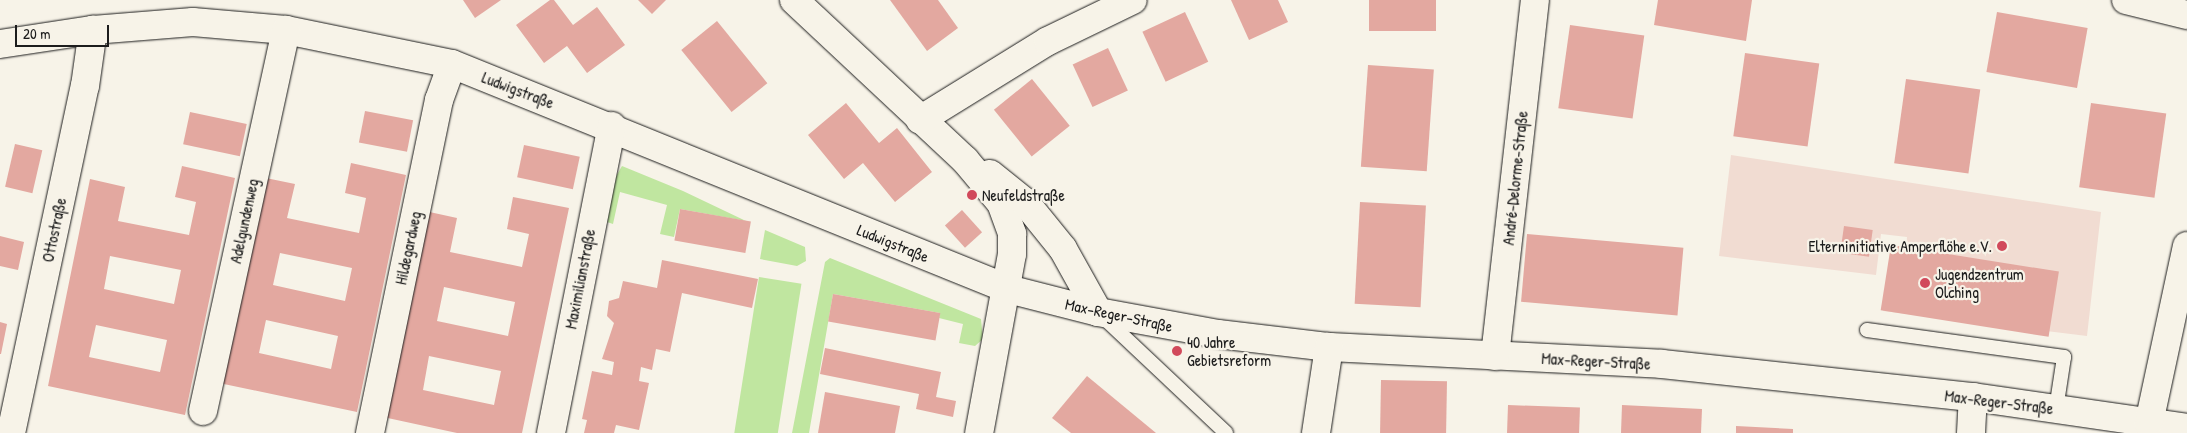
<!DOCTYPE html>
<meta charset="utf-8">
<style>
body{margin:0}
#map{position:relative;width:2187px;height:433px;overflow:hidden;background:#f7f3e8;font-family:"Patrick Hand",sans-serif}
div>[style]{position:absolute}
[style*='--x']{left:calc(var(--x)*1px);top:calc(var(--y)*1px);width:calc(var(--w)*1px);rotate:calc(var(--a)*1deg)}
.built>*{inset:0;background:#f1dcd2}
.green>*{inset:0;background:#c0e6a0;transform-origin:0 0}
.building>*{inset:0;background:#e3a8a0;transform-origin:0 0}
.roads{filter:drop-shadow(0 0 1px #1c1c1c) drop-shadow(0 0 1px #1c1c1c)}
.service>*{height:14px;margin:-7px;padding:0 7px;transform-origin:7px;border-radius:7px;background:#f7f3e8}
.minor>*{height:28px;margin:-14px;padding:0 14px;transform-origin:14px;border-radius:14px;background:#f7f3e8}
.dots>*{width:14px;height:14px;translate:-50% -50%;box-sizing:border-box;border:2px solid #f7f3e8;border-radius:50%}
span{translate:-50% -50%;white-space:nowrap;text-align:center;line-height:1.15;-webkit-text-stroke:4.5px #f7f3e8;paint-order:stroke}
.street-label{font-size:16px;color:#1c1c1c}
.poi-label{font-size:16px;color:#1c1c1c}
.left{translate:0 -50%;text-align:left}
.right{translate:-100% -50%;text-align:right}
.scale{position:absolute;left:15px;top:25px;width:94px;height:22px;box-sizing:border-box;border:2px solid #1c1c1c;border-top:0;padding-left:6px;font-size:15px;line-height:18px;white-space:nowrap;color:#1c1c1c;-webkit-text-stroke:4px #f7f3e8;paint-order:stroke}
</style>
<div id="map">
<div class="built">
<i style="clip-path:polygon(1731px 155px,2101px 212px,2087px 336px,1883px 311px,1891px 245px,1906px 247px,1907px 237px,1881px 234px,1876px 275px,1719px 256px)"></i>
</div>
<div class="green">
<i style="clip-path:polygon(622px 166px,683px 191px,746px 221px,680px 209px,674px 237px,660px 234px,667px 205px,620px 192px,613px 224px,607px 222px,615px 178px)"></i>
<i style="clip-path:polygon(765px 230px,805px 247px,806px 261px,797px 266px,760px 259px)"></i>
<i style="clip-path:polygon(830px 258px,981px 319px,983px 339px,975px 346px,959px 343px,963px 324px,939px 318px,940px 313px,833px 294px,809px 433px,792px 433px,825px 262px)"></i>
<i style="left:759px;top:277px;width:43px;height:158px;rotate:9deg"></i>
</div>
<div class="building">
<i style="clip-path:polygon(463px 0,501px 0,475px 18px)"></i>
<i style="clip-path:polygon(550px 0,554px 0,573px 25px,597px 7px,625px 45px,587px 73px,567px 46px,544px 63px,516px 25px)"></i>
<i style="clip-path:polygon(638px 0,666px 0,652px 14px)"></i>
<i style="clip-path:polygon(890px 0,938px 0,958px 28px,927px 51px)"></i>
<i style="clip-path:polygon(1231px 0,1278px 0,1288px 22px,1249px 40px)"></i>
<i style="left:1369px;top:0;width:67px;height:31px"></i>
<i style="clip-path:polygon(1658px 0,1752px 0,1746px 41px,1654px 25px)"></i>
<i style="left:1185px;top:12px;width:55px;height:47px;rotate:65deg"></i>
<i style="left:1997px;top:12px;width:92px;height:61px;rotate:10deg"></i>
<i style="left:717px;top:21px;width:80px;height:46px;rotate:51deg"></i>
<i style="left:1570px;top:25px;width:75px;height:84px;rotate:8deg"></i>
<i style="left:1108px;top:48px;width:47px;height:39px;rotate:65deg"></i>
<i style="left:1745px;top:53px;width:75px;height:84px;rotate:8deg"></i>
<i style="left:1368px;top:65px;width:66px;height:102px;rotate:4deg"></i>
<i style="left:1032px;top:79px;width:60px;height:49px;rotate:51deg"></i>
<i style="left:1906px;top:79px;width:75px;height:85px;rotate:8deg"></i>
<i style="clip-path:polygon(846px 103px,879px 143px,897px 128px,932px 172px,895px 202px,863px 163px,844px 179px,808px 135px)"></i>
<i style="left:2091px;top:103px;width:76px;height:85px;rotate:8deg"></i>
<i style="left:365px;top:111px;width:49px;height:32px;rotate:11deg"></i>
<i style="left:190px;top:112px;width:58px;height:33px;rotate:12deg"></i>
<i style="left:15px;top:144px;width:28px;height:44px;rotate:13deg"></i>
<i style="left:524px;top:145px;width:57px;height:33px;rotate:12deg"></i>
<i style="clip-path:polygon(evenodd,351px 163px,406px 175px,357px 412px,219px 383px,261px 177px,295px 184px,287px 218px,359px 233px,366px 198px,345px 193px,351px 163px,280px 253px,352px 268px,345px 301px,273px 285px,280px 253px,351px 163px,266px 320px,338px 336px,331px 369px,259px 353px,266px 320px)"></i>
<i style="clip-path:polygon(evenodd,182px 166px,235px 178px,185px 415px,48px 386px,90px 179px,125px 187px,118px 221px,189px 235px,196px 202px,175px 197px,182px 166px,110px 256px,181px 270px,174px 304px,104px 289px,110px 256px,182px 166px,96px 325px,167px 340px,160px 372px,89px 357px,96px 325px)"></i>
<i style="clip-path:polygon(evenodd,513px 197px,569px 208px,522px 433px,457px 433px,383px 417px,425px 211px,457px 218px,450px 252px,522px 267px,529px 234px,507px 229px,513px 197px,444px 287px,515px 302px,508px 336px,437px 321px,444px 287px,513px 197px,429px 356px,501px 371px,494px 405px,423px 390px,429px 356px)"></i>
<i style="left:1360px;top:202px;width:66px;height:102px;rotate:3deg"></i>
<i style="left:680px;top:209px;width:72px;height:32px;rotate:10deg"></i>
<i style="left:962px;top:210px;width:30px;height:23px;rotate:48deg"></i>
<i style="left:1844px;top:226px;width:29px;height:27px;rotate:8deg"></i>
<i style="left:1527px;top:234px;width:157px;height:68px;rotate:5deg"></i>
<i style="clip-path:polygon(0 236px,24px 242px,18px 270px,0 266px)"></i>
<i style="left:1891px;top:245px;width:170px;height:66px;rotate:9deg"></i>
<i style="clip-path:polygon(662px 260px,758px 279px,752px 308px,682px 293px,670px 352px,656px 349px,652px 370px,641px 367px,639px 381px,649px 383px,639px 430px,616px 425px,614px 433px,584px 433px,587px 420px,582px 419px,592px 371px,612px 375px,614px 362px,602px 359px,614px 323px,607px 316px,609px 301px,619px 298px,623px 281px,657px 288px)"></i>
<i style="left:833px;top:294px;width:109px;height:28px;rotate:10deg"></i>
<i style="clip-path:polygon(0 322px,7px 324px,1px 354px,0 354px)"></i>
<i style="clip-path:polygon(825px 348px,941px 372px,936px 397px,956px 401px,953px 417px,916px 409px,919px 394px,820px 374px)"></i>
<i style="clip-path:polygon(1087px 376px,1156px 433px,1071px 433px,1052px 418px)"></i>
<i style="left:1381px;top:380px;width:66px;height:53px;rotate:1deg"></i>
<i style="clip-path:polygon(825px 392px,900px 406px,895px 433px,818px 433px)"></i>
<i style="left:1508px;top:405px;width:72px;height:28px;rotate:2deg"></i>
<i style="clip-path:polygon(1622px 405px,1702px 409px,1701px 433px,1621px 433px)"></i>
<i style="clip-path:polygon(1736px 426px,1793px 429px,1793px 433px,1736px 433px)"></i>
</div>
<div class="roads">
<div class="service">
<i style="--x:1103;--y:317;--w:169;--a:43.3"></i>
<i style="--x:1867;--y:330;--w:199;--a:7.8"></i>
<i style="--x:2064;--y:357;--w:53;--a:98.7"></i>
</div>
<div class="minor">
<i style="--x:794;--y:0;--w:234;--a:43.1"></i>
<i style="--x:965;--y:160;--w:56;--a:50.1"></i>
<i style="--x:1001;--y:203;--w:33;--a:70"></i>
<i style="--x:1012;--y:234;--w:20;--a:90"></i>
<i style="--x:1012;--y:254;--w:182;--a:100.4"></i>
<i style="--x:2126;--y:0;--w:63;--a:13.8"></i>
<i style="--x:0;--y:44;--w:94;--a:-8.6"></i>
<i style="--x:93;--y:30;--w:100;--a:-4.6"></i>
<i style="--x:193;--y:22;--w:93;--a:4.9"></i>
<i style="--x:286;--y:30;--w:169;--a:11.6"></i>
<i style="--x:452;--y:64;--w:600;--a:22.03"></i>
<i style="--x:1008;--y:289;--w:93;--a:14.3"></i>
<i style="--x:1098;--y:312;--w:122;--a:10.4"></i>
<i style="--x:1218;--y:334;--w:112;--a:6.7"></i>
<i style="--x:1329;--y:347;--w:333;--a:2.9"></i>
<i style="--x:1662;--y:364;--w:313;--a:6.1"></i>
<i style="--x:1973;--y:397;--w:216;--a:8.2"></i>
<i style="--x:920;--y:120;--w:150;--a:-31.7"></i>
<i style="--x:1048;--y:41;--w:94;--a:-25.8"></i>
<i style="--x:990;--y:174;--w:45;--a:38.7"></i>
<i style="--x:1025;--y:202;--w:60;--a:51"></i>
<i style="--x:1063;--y:249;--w:72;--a:60.9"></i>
<i style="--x:1495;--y:356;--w:358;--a:-83.6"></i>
<i style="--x:203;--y:411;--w:390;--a:-77.7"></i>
<i style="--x:2149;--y:423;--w:181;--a:-77.9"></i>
<i style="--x:11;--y:433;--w:355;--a:-78"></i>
<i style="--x:85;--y:86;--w:57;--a:-81.9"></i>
<i style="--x:370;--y:433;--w:340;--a:-78.3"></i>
<i style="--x:439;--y:100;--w:38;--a:-70"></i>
<i style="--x:551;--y:433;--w:313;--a:-78.8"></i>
<i style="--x:1316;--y:433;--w:87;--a:-81.4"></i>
<i style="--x:1971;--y:433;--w:36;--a:-87"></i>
</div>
</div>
<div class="dots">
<i style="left:972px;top:195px;background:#d1495b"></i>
<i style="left:2002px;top:246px;background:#d1495b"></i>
<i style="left:1925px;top:283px;background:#d1495b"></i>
<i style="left:1177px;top:351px;background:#d1495b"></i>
</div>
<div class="street-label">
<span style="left:518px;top:90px;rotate:21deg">Ludwigstraße</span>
<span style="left:1515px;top:178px;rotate:-84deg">André-Delorme-Straße</span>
<span style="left:244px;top:221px;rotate:-78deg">Adelgundenweg</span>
<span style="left:54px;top:230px;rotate:-78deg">Ottostraße</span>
<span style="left:893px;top:243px;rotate:22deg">Ludwigstraße</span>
<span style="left:408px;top:248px;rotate:-78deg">Hildegardweg</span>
<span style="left:580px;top:279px;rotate:-79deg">Maximilianstraße</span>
<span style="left:1119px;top:315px;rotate:12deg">Max-Reger-Straße</span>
<span style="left:1596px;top:361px;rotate:3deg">Max-Reger-Straße</span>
<span style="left:1999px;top:402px;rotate:7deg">Max-Reger-Straße</span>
</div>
<div class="poi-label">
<span class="left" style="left:982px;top:195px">Neufeldstraße</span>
<span class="right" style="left:1992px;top:246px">Elterninitiative Amperflöhe e.V.</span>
<span class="left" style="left:1935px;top:283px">Jugendzentrum<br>Olching</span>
<span class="left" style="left:1187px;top:351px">40 Jahre<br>Gebietsreform</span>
</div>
<div class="scale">20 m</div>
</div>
